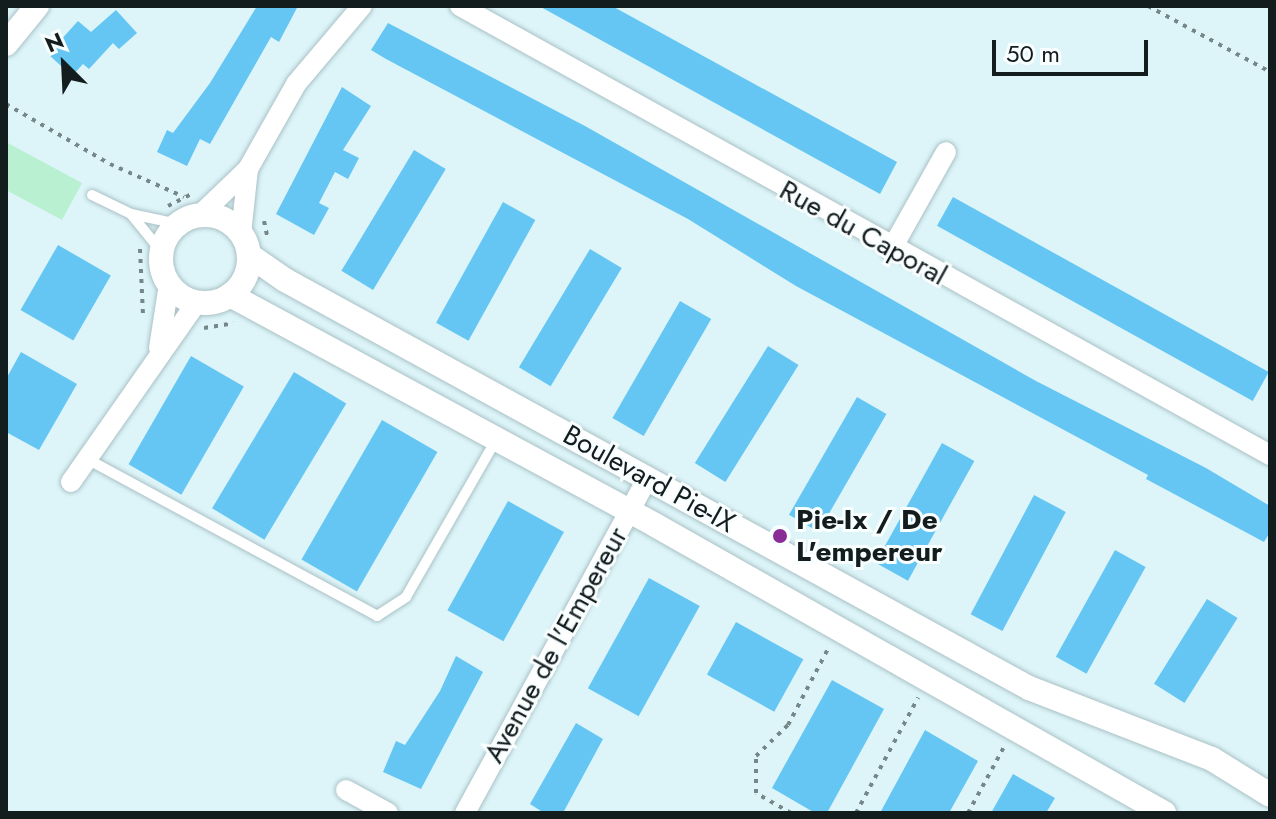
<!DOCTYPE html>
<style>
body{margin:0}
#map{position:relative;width:1276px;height:819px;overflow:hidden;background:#ddf5f9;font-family:Jost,sans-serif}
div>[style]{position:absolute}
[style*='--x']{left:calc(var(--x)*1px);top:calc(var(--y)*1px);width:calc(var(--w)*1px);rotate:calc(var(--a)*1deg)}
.green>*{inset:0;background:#b9f0d2}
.building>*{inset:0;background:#65c6f3;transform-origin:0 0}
.path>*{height:4px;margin-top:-2px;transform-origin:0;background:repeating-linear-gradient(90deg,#768789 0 4px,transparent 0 10px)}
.roads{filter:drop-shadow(0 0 2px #aac1c5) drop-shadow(0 0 2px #aac1c5)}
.service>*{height:10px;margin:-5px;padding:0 5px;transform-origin:5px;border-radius:5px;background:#fff}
.minor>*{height:20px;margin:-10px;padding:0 10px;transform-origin:10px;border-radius:10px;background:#fff}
.tertiary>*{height:24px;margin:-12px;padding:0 12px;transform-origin:12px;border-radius:12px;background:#fff}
.tertiary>.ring{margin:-12px;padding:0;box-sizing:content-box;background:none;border:24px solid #fff;border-radius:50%}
.dots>*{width:22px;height:22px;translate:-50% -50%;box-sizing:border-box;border:4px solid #f9feff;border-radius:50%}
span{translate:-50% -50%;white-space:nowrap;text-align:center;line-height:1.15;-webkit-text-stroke:6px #f9feff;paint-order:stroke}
.street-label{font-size:28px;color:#141d1e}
.poi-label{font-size:28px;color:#141d1e;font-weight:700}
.left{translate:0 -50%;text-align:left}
.frame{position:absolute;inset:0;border:8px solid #141d1e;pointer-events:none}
.north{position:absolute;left:24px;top:24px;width:80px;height:80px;-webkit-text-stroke:6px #f9feff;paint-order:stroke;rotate:336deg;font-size:22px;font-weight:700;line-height:32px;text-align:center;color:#141d1e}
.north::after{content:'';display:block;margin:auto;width:28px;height:36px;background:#141d1e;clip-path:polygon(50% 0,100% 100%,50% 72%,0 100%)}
.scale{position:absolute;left:992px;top:40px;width:156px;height:36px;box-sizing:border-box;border:4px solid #141d1e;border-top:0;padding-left:10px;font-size:24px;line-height:28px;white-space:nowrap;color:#141d1e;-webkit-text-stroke:6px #f9feff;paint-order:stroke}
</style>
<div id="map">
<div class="green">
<i style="clip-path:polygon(6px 142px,82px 183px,62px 220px,6px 190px)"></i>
</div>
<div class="building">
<i style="clip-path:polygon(257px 6px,298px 6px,279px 42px,271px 37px,210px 144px,200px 139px,187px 166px,157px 152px,167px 130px,173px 133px,210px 83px)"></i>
<i style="clip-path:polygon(539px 6px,612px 6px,897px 162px,880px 194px)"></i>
<i style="clip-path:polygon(116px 10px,137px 33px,119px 49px,113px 43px,89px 69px,83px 64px,72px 76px,48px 54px,78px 21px,91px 32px)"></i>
<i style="clip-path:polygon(388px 23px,585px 126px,1036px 381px,1206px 468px,1270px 506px,1270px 532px,1264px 542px,1146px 479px,1148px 475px,796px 286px,688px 219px,386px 59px,371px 50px)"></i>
<i style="clip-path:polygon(342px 87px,371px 106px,343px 150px,359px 158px,348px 179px,335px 172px,319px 203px,329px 208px,314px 235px,276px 214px)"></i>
<i style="left:414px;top:150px;width:37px;height:141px;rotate:31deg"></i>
<i style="left:953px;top:197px;width:361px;height:33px;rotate:29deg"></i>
<i style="left:503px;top:202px;width:37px;height:138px;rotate:29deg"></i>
<i style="left:58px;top:245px;width:61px;height:75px;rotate:30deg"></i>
<i style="left:590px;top:249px;width:37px;height:138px;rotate:31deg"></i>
<i style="left:680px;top:301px;width:36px;height:135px;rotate:30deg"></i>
<i style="left:768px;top:346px;width:36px;height:138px;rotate:32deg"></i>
<i style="clip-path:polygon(21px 352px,77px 384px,39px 450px,6px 432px,6px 379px)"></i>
<i style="left:191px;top:356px;width:61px;height:125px;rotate:30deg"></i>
<i style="left:294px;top:372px;width:61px;height:159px;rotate:31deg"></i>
<i style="left:857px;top:397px;width:34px;height:136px;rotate:30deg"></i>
<i style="left:382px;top:420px;width:64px;height:161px;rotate:30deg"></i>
<i style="left:942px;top:443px;width:37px;height:137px;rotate:29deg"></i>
<i style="left:1034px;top:495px;width:36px;height:135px;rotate:28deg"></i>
<i style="left:508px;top:501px;width:64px;height:125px;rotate:29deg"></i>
<i style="left:1115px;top:550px;width:35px;height:122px;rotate:29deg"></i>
<i style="left:649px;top:578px;width:58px;height:126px;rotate:29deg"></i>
<i style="left:1207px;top:599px;width:36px;height:100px;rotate:32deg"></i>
<i style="left:736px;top:622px;width:77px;height:60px;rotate:29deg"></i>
<i style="clip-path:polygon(456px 656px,483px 672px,421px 789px,383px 772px,396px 741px,405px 745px,440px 691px)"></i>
<i style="clip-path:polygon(832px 680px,884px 709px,827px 813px,815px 813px,772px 788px)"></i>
<i style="clip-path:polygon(576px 723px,603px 739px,563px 813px,544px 813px,530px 804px)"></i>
<i style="clip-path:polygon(925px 730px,978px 761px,949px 813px,880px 813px)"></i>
<i style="clip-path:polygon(1013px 774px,1055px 798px,1046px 813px,991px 813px)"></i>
</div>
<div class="path">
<i style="--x:1148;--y:6;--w:139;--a:28.4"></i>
<i style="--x:6;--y:104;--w:120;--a:30"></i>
<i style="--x:110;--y:164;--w:81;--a:24"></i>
<i style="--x:168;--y:206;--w:27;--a:-27"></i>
<i style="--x:264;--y:221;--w:19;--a:78"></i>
<i style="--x:140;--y:249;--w:65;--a:87.4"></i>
<i style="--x:204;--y:328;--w:30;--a:-9"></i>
<i style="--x:791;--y:813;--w:40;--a:-150.3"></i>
<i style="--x:756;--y:793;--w:37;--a:-90"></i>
<i style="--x:756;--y:756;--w:45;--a:-44.1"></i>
<i style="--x:788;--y:725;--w:88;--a:-62.3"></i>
<i style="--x:856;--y:813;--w:131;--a:-61.7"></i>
<i style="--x:968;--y:813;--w:75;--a:-61.4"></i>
</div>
<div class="roads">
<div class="service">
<i style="--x:92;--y:195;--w:43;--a:26"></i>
<i style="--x:131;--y:214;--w:49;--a:11.8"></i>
<i style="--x:131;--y:214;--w:48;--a:51"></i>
<i style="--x:89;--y:460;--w:328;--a:28.4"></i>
<i style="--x:377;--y:616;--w:35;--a:-33"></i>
<i style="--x:406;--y:597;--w:181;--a:-60.2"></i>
</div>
<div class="minor">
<i style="--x:460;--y:6;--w:926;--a:29"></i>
<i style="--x:199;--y:216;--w:68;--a:-43.8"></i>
<i style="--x:248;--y:169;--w:98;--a:-60.5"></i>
<i style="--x:296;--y:84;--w:102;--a:-49.8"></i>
<i style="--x:241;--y:234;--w:65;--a:-83.9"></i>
<i style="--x:891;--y:250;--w:112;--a:-60.7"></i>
<i style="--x:159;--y:348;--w:65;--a:-81.1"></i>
<i style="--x:71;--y:482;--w:220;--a:-55"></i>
<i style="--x:346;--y:790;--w:48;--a:28.7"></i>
<i style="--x:465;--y:813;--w:382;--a:-61.4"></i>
</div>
<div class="tertiary">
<i style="--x:6;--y:44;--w:49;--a:-50.8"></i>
<i class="ring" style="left:161px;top:215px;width:64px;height:64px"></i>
<i style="--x:249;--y:255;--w:44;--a:34.8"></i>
<i style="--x:285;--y:280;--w:849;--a:28.74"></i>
<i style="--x:1029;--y:688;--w:196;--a:21.2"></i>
<i style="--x:1212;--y:759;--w:68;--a:31.8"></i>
<i style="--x:230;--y:295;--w:483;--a:28.4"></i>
<i style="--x:655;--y:525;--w:585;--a:29.5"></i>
</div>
</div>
<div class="dots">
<i style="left:780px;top:536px;background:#8a2c95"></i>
</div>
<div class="street-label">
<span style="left:863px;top:233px;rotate:29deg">Rue du Caporal</span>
<span style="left:649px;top:479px;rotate:29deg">Boulevard Pie-IX</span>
<span style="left:556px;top:645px;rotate:-61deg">Avenue de l'Empereur</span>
</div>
<div class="poi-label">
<span class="left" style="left:796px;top:536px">Pie-Ix / De<br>L'empereur</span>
</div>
<div class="frame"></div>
<div class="north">N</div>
<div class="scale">50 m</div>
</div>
